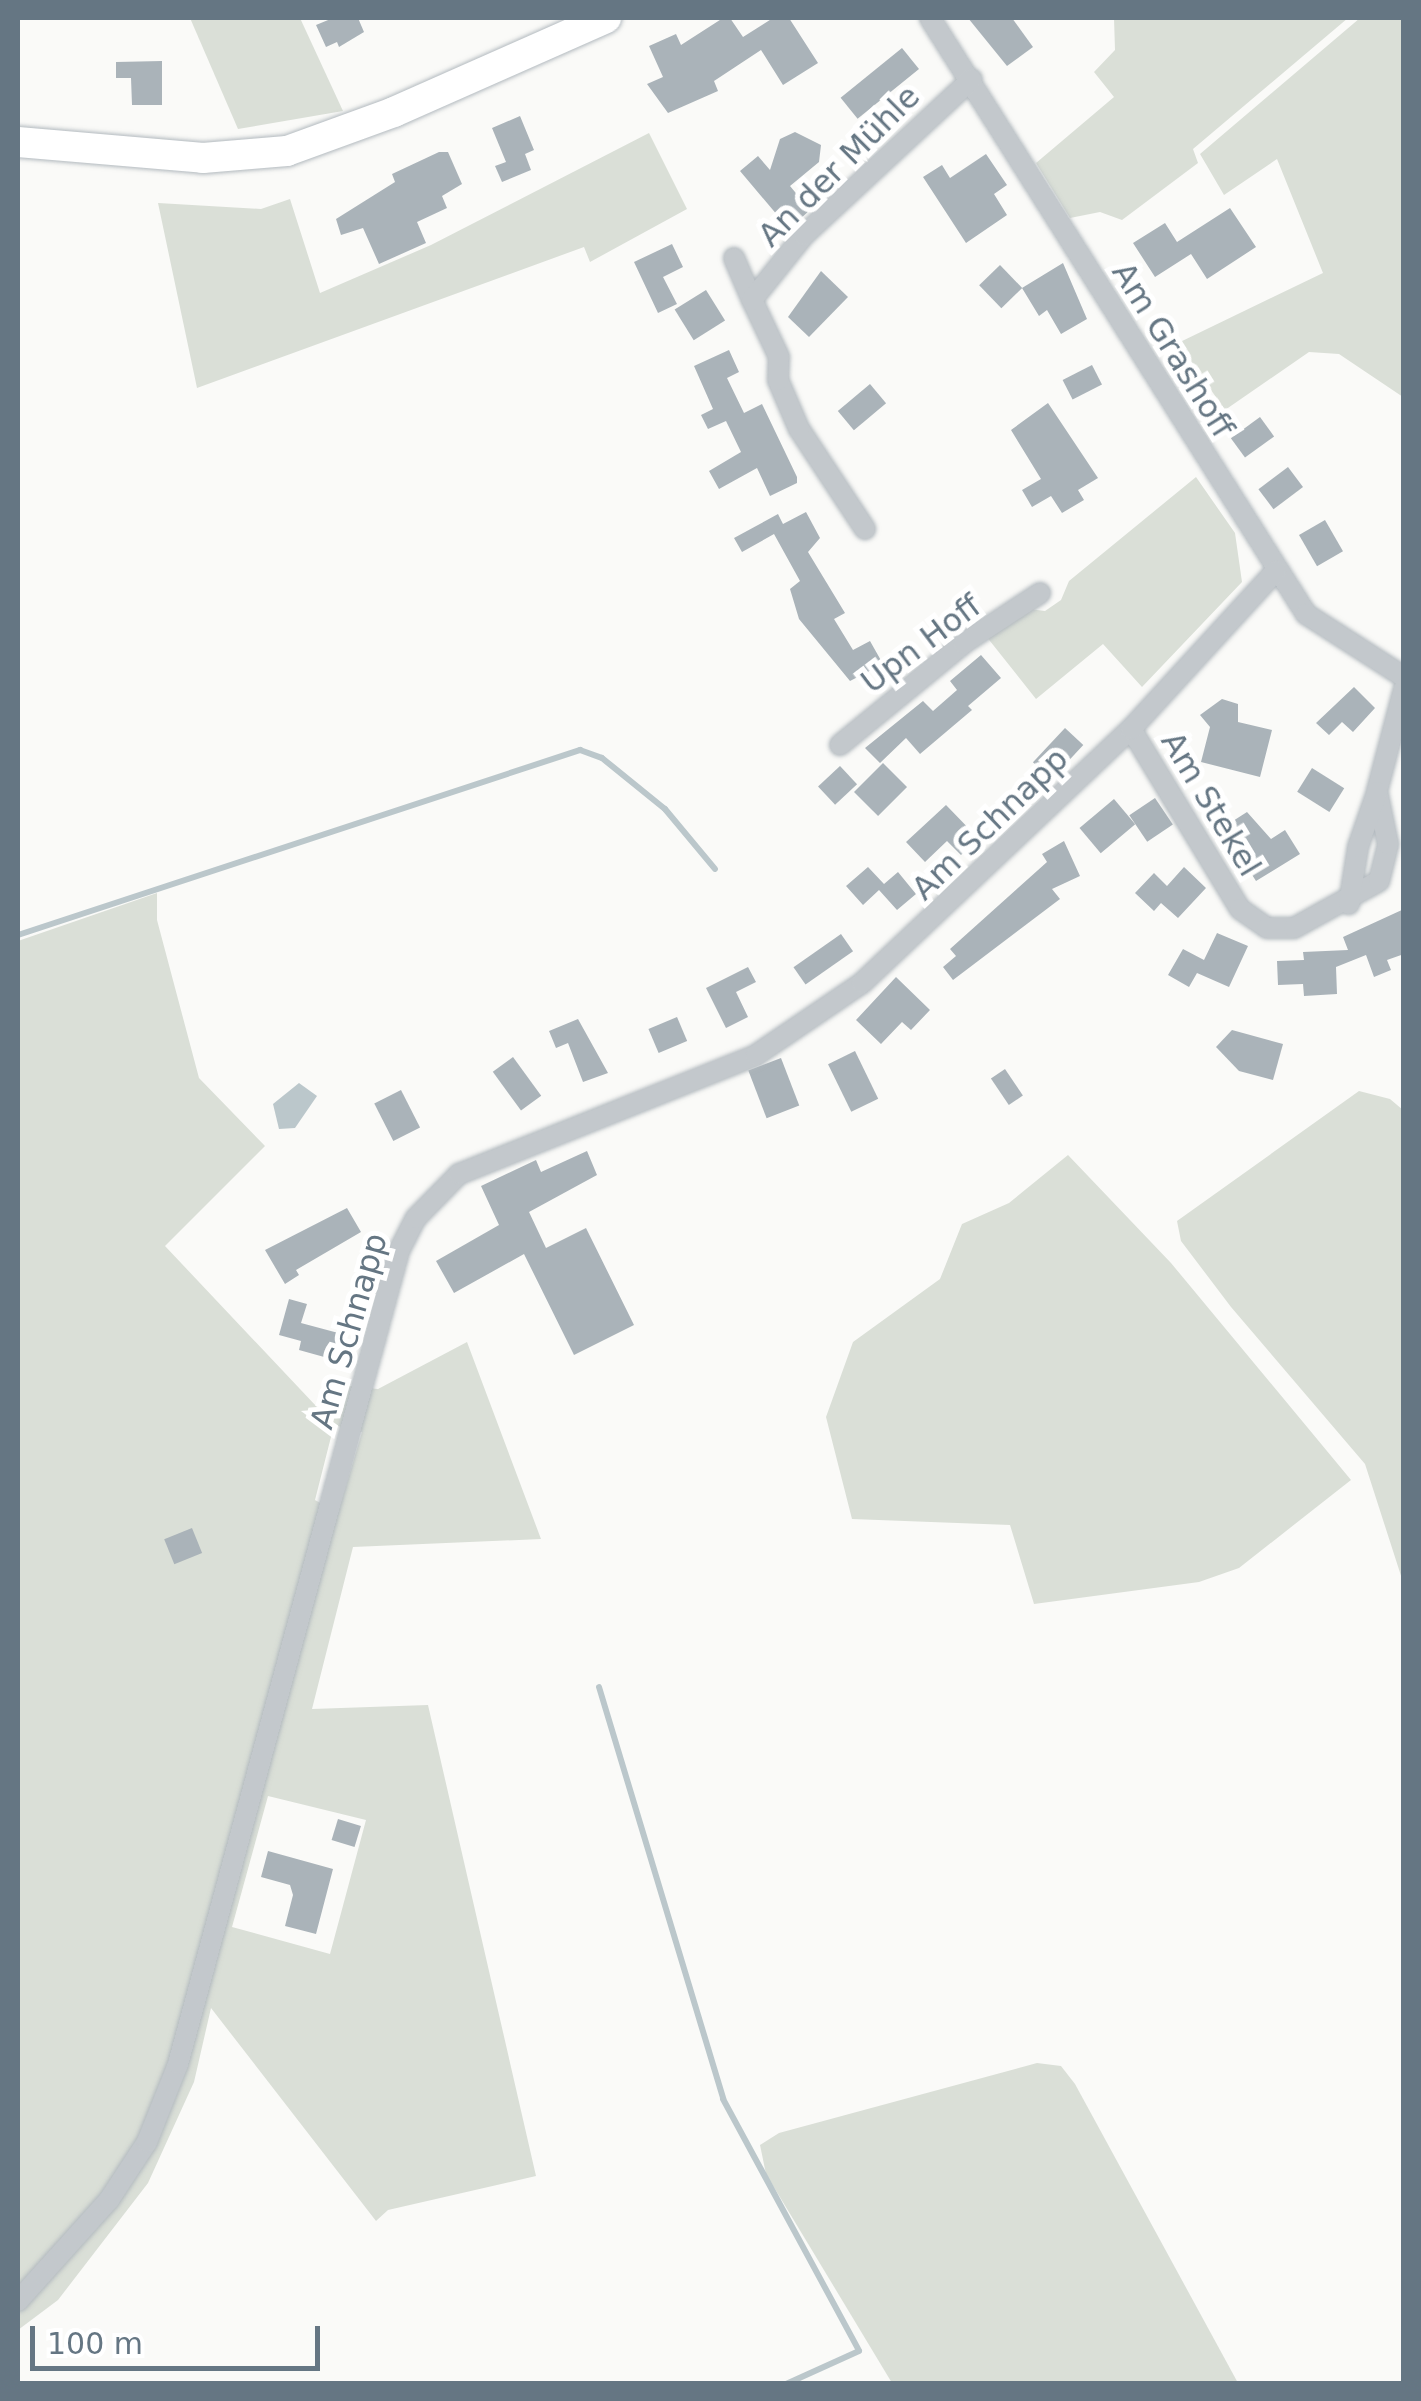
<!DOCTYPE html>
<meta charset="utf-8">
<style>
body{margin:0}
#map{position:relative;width:1421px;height:2401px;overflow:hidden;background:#fafaf8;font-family:"DejaVu Sans",sans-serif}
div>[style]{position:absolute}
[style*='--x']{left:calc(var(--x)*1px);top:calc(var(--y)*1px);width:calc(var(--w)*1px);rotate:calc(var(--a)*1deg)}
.green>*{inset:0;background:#dadfd7}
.water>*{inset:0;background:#bbc7cb}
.stream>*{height:6px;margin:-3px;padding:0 3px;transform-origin:3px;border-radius:3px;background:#bbc7cb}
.building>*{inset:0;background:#aab3b9;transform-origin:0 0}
.roads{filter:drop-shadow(0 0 2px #b3babf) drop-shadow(0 0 2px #b3babf)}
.street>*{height:20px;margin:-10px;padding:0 10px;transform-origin:10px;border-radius:10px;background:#c3c8cc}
.secondary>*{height:30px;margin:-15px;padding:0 15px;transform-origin:15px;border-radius:15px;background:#fff}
span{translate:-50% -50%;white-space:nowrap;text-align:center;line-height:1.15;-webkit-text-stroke:10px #fff;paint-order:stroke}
.street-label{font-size:32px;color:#657683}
.frame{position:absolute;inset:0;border:20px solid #657683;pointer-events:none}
.scale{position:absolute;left:30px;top:2326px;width:290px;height:45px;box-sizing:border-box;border:5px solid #657683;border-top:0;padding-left:12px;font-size:30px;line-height:35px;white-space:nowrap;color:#657683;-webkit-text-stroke:8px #fff;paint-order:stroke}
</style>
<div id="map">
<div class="green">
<i style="clip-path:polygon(190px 18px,300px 18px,343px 111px,238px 129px)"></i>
<i style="clip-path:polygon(1114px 18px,1348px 18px,1193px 149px,1198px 163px,1122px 220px,1100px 212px,1070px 218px,1036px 163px,1114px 97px,1094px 72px,1115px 50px)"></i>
<i style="clip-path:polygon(1360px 18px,1403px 18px,1403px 397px,1339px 354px,1309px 352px,1225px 410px,1178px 343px,1323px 273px,1277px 159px,1224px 195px,1200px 154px)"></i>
<i style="clip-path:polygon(649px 133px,687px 209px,590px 262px,584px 247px,197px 388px,158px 203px,261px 209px,290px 199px,320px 293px,431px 245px)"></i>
<i style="clip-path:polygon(1196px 477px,1235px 533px,1242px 582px,1142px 687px,1103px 644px,1036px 699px,986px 636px,1029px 609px,1045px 611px,1061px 600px,1069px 581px)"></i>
<i style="clip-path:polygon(evenodd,157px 893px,157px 920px,199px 1078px,265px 1146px,165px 1246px,333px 1424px,340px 1385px,378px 1389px,467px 1342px,541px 1539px,353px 1547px,312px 1709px,428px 1705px,536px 2176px,388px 2210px,376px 2221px,211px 2008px,194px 2082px,148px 2183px,58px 2300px,18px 2330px,18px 941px,157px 893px,334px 1425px,362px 1432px,338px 1513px,315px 1500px,334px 1425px,157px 893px,268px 1796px,366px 1820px,330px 1954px,232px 1927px,268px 1796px)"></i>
<i style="clip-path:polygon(1359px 1091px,1390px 1099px,1403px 1110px,1403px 1582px,1365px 1464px,1231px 1307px,1181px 1241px,1177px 1221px)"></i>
<i style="clip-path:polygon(1068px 1155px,1171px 1263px,1351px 1480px,1239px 1568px,1199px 1582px,1034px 1604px,1010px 1525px,852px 1519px,826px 1417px,853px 1342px,940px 1279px,962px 1224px,1009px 1203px)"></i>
<i style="clip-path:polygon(1037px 2063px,1061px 2066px,1075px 2084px,1238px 2383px,892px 2383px,766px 2174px,760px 2145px,779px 2133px)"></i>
</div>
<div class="water">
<i style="clip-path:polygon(299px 1083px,317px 1096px,295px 1128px,279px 1129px,273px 1104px)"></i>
</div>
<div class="stream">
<i style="--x:18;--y:935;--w:592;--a:-18.22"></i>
<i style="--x:580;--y:750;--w:23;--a:20"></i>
<i style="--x:602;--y:758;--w:81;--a:39"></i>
<i style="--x:665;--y:809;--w:78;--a:50.2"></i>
<i style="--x:599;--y:1687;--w:430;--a:73.2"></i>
<i style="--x:723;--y:2099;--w:286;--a:61.6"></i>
<i style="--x:859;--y:2351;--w:80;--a:155.7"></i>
</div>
<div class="building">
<i style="clip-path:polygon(333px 18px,358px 18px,364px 32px,339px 47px,337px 42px,326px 47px,316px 25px)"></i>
<i style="clip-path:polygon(723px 18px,730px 18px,743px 37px,773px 18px,789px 18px,818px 63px,783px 85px,761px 50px,714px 81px,718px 91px,668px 113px,647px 84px,663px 77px,649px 46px,676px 34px,681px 45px)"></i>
<i style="clip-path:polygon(968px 18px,1012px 18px,1033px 47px,1007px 66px)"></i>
<i style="left:902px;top:48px;width:27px;height:79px;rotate:51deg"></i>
<i style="clip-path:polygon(162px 61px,162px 105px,132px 105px,131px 78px,116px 78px,116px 62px)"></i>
<i style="clip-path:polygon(520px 116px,534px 150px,525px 154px,531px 170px,502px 182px,495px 166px,506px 162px,492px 128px)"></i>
<i style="clip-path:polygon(795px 132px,821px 145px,819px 162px,790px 186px,810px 210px,789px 229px,740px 171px,758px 156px,770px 170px,780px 139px)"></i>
<i style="clip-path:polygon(439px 152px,448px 152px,462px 184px,442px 196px,447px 208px,417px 222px,426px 243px,379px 264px,363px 228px,341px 235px,336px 219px,395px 182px,392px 174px)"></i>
<i style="clip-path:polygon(986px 154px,1007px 185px,994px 194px,1007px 215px,966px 243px,923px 177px,942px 165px,950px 178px)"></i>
<i style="clip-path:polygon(1230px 208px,1256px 247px,1207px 279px,1191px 254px,1155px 277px,1133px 243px,1165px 223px,1177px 242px)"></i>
<i style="clip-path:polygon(672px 244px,683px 267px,663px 277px,677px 304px,658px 313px,634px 262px)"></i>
<i style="clip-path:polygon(1063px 263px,1087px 319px,1061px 334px,1047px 310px,1039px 316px,1022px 288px)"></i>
<i style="left:1000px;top:265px;width:32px;height:29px;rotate:46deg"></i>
<i style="clip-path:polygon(821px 271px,848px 297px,809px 337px,788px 317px)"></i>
<i style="left:706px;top:290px;width:36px;height:37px;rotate:58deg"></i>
<i style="clip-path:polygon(729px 350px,739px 372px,727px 378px,744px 413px,762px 404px,797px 477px,797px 483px,770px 496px,757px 468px,719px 489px,709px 471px,741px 452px,726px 421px,708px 429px,701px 415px,713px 409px,694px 366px)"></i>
<i style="left:1092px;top:365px;width:22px;height:33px;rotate:63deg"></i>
<i style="left:870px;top:384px;width:25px;height:42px;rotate:50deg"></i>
<i style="clip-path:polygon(1048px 403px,1098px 478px,1078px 490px,1084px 500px,1062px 513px,1051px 496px,1032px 507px,1022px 490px,1041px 479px,1011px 430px)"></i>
<i style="left:1260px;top:417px;width:24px;height:36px;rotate:54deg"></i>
<i style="left:1288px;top:467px;width:25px;height:37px;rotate:53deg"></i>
<i style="clip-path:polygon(806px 512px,820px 538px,808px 552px,845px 613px,834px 619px,853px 650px,870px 641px,883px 664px,850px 681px,799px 619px,790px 589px,800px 581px,774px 534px,742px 552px,734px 538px,778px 514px,783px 524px)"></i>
<i style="left:1325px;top:520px;width:36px;height:30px;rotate:60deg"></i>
<i style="clip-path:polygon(981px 655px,1001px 678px,968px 706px,972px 710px,920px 754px,906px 738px,880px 763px,865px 748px,923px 701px,933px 711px,957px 690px,950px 681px)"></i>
<i style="clip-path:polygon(1354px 687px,1375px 708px,1353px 732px,1342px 722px,1329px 735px,1316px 723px)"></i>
<i style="clip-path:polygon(1222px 699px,1238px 704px,1238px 722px,1272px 730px,1260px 777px,1201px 762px,1210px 727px,1200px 715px)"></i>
<i style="left:1065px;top:728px;width:25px;height:47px;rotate:43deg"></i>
<i style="left:883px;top:763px;width:34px;height:41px;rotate:45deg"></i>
<i style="left:840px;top:766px;width:25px;height:30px;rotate:47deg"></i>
<i style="left:1312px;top:768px;width:38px;height:28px;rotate:32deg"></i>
<i style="left:1155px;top:798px;width:32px;height:31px;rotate:56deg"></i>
<i style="left:1114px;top:799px;width:33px;height:45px;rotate:50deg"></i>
<i style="clip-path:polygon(946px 805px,978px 838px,961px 855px,947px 841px,925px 862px,906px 842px)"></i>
<i style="clip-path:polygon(1247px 812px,1271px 839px,1285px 830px,1300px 854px,1256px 881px,1222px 828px)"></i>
<i style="clip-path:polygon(1064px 841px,1080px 876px,1052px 889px,1060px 899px,953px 980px,943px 967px,956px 956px,950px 949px,1047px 862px,1042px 854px)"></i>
<i style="clip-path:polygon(868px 867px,884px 884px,898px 872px,916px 894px,897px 910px,879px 890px,863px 905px,846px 886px)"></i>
<i style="clip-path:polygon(1184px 867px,1206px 888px,1178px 918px,1161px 903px,1154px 911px,1135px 893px,1154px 873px,1167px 886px)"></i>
<i style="clip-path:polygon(1404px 909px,1404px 954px,1387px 960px,1391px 970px,1374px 977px,1366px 955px,1336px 967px,1337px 994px,1304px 996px,1303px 984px,1278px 985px,1277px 961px,1304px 960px,1303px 952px,1348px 950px,1343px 937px)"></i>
<i style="clip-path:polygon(1217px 933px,1248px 946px,1229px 987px,1197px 973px,1189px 987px,1168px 975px,1183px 949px,1204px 960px)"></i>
<i style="left:841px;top:934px;width:21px;height:58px;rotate:55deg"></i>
<i style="clip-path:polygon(748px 967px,756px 982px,736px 992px,748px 1017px,726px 1028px,706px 988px)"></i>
<i style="clip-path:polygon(896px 977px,930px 1010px,911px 1030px,902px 1022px,881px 1044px,856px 1020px)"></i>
<i style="left:677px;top:1017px;width:26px;height:31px;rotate:67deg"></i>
<i style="clip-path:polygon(578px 1019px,608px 1073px,583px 1082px,568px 1043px,556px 1048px,549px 1031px)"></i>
<i style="clip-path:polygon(1232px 1030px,1283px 1044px,1273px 1080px,1239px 1071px,1216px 1047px)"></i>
<i style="left:855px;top:1051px;width:53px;height:30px;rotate:64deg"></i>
<i style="left:513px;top:1057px;width:48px;height:25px;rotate:54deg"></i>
<i style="left:781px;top:1058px;width:51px;height:35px;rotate:69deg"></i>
<i style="left:1005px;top:1069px;width:32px;height:17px;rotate:56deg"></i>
<i style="left:401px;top:1090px;width:42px;height:30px;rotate:63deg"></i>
<i style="clip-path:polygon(587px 1151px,597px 1175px,529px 1212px,546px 1248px,586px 1228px,634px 1325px,574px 1355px,524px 1254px,454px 1293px,436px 1261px,499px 1225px,481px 1186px,536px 1160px,541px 1172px)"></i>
<i style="clip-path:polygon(347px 1208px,361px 1232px,296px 1270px,299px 1275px,285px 1284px,265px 1250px)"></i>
<i style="clip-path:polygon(289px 1299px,307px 1304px,301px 1323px,342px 1334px,335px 1360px,299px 1350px,301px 1341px,279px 1335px)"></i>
<i style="left:192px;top:1528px;width:27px;height:30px;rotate:68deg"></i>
<i style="left:338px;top:1819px;width:24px;height:22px;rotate:17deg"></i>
<i style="clip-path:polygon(268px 1851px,333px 1869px,316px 1934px,285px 1926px,293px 1895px,290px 1885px,261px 1877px)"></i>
</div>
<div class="roads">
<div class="street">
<i style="--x:930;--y:18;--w:705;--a:57.75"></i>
<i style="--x:1306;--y:614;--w:117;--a:32.7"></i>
<i style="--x:734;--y:258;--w:46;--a:66.8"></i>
<i style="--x:865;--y:529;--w:120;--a:-123.4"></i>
<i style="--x:799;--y:429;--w:53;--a:-113.2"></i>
<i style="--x:778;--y:380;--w:23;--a:-88"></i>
<i style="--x:779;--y:357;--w:63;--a:-115.3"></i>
<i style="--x:752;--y:300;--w:83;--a:-51.3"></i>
<i style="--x:804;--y:235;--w:229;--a:-42.9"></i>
<i style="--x:1131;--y:729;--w:210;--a:58.8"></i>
<i style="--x:1240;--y:909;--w:33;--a:35"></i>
<i style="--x:1267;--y:928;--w:27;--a:0"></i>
<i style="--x:1294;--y:928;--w:97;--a:-28.9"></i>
<i style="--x:1379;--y:881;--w:38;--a:-76"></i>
<i style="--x:1388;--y:844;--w:54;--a:-101.7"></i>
<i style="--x:1377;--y:791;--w:106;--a:-75.2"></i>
<i style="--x:840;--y:745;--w:161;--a:-39.4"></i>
<i style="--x:964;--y:643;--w:91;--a:-33.3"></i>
<i style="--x:1349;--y:904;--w:58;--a:-81"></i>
<i style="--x:1358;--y:847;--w:58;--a:-70.9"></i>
<i style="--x:18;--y:2301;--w:136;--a:-48"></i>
<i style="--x:109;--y:2200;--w:69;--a:-56.8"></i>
<i style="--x:147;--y:2142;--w:84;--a:-68.3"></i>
<i style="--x:178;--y:2064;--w:843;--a:-74.79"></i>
<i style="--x:399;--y:1251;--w:37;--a:-63"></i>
<i style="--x:416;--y:1218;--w:62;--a:-45.7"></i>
<i style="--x:459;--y:1174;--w:320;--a:-21.8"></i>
<i style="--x:756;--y:1055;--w:128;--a:-34.2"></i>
<i style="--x:862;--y:983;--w:370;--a:-43.4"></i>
<i style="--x:1131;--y:729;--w:214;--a:-47.5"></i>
</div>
<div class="secondary">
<i style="--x:18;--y:142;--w:186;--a:4.9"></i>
<i style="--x:203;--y:158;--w:84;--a:-4.8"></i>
<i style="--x:287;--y:151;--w:114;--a:-20"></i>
<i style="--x:394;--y:112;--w:232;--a:-23.9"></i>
</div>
</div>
<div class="street-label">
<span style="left:839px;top:166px;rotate:-45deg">An der Mühle</span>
<span style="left:1173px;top:350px;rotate:58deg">Am Grashoff</span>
<span style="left:921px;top:644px;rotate:-37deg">Upn Hoff</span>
<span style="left:1211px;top:804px;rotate:59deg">Am Stekel</span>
<span style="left:990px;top:824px;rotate:-44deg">Am Schnapp</span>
<span style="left:349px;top:1331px;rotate:-74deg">Am Schnapp</span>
</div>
<div class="frame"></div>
<div class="scale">100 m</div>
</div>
